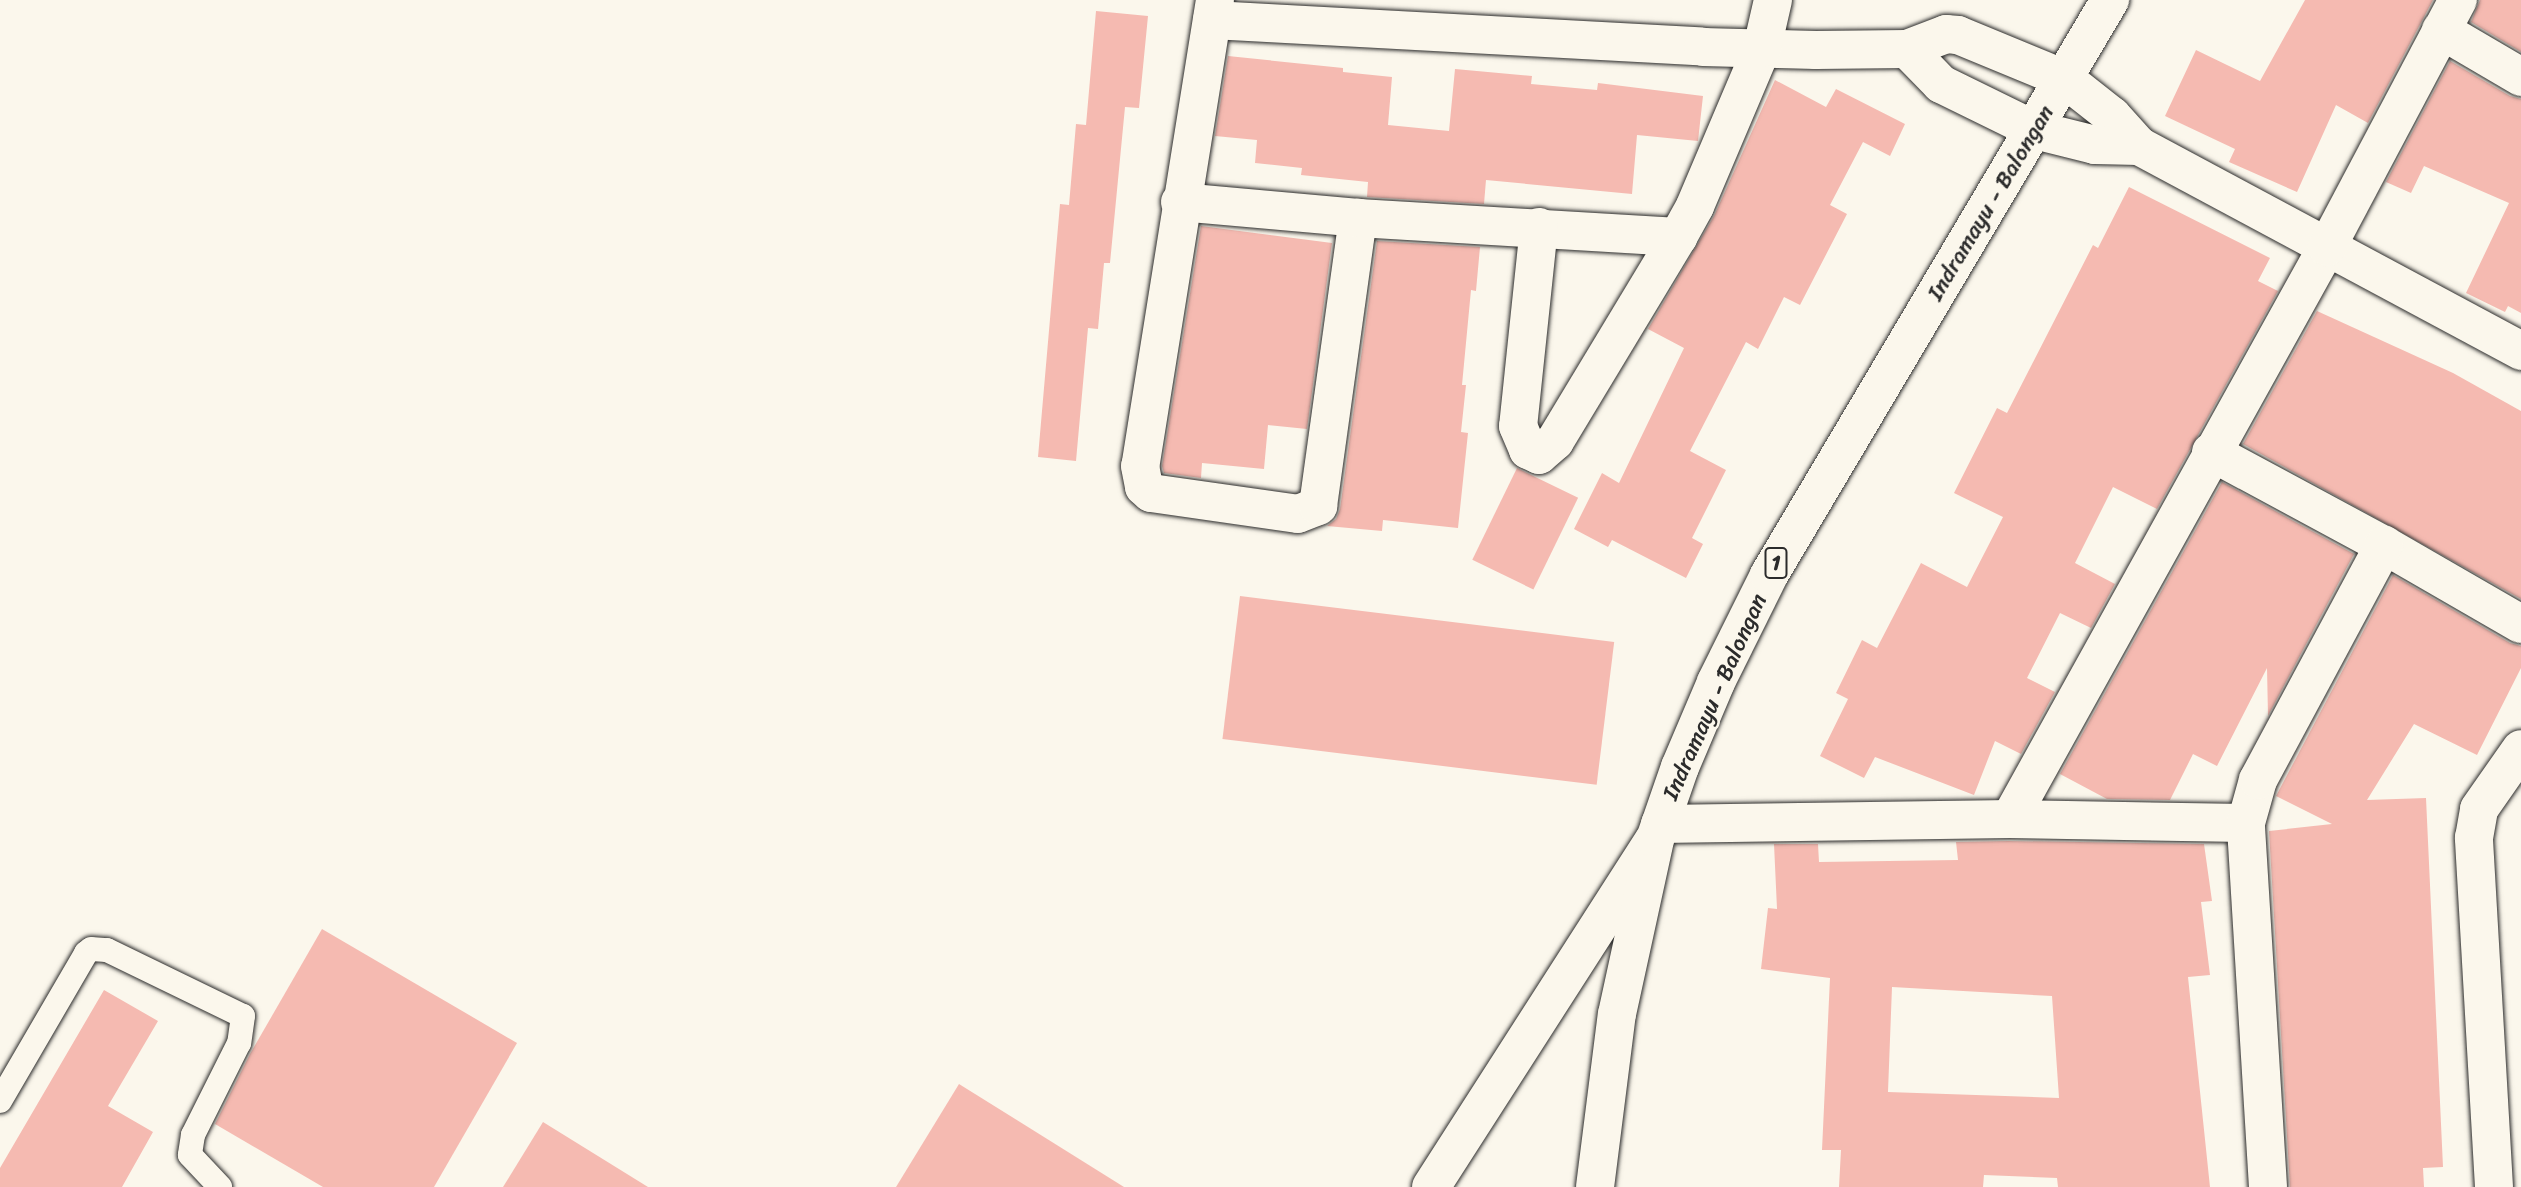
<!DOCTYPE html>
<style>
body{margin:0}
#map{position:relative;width:2521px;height:1187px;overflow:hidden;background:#fbf7ec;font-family:Sriracha,sans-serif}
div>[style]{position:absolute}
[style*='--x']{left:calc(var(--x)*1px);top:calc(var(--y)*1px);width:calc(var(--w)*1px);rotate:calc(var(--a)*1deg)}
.building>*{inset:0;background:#f5bab1;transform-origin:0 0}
.roads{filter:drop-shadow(0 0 2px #2b2b2b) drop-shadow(0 0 2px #2b2b2b)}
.lane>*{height:24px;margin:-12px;padding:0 12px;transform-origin:12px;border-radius:12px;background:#fbf7ec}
.street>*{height:38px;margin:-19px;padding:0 19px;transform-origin:19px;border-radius:19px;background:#fbf7ec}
.highway>*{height:38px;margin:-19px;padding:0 19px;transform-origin:19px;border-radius:19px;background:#fbf7ec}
span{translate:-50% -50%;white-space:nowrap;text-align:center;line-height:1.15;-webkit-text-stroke:5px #fbf7ec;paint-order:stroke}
.shield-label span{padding:2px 5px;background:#fbf7ec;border:2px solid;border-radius:5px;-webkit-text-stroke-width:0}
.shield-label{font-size:21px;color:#2b2b2b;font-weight:700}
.street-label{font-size:23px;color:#2b2b2b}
</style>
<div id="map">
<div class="building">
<i style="clip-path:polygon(2305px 0,2433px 0,2368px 123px,2336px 105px,2297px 192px,2229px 162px,2235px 149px,2165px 116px,2196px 50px,2260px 81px)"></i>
<i style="clip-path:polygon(2480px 0,2521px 0,2521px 52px,2471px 22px)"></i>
<i style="clip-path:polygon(1096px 11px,1148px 16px,1139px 108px,1125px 107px,1110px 263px,1104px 263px,1098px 329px,1088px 328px,1076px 461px,1038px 457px,1060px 204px,1069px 205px,1076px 124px,1086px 125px)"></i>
<i style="clip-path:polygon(1228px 56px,1343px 68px,1343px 72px,1392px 77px,1388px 125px,1449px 131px,1455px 69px,1532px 76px,1531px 84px,1597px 90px,1598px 83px,1703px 96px,1698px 141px,1637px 135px,1632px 194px,1486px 180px,1484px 204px,1367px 197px,1368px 182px,1301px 175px,1302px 168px,1255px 163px,1257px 140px,1215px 136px)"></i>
<i style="clip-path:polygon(2450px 61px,2510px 96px,2521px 99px,2521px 313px,2508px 306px,2505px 312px,2466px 293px,2509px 203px,2424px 166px,2411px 193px,2386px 182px)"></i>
<i style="clip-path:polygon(1775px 80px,1826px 107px,1836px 89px,1905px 124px,1890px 156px,1863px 142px,1830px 205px,1847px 214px,1800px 305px,1784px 297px,1758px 349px,1746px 342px,1690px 451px,1726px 470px,1692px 538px,1703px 544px,1686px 578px,1612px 540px,1608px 547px,1574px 529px,1602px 473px,1619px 483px,1684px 348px,1648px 329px,1714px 216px)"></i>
<i style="clip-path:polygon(2129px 187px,2270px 258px,2258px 281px,2278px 291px,2157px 509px,2113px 487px,2075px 563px,2115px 584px,2091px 628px,2060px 613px,2027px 678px,2055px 692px,2021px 754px,1995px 741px,1974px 795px,1875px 757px,1864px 778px,1820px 756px,1848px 699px,1836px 693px,1862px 640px,1877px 648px,1921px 563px,1967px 587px,2003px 517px,1954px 493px,1997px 408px,2007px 413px,2093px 245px,2098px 248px)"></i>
<i style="clip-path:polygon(1201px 226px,1332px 243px,1307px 429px,1268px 425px,1264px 469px,1202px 463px,1201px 478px,1164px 473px,1162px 466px)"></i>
<i style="clip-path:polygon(1377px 241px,1480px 247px,1476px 291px,1471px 290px,1462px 385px,1466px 385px,1461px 432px,1468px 433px,1458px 528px,1383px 520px,1382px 531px,1327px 526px,1336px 519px,1340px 509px)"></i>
<i style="clip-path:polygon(2317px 311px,2453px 373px,2521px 411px,2521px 599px,2243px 444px)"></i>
<i style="left:1517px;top:468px;width:68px;height:102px;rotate:26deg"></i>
<i style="clip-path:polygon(2222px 482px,2354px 554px,2268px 716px,2267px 668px,2217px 766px,2193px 754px,2170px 800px,2107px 799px,2060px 774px)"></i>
<i style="clip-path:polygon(2393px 575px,2510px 643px,2521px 646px,2521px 668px,2477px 755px,2414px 724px,2367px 800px,2426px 798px,2443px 1167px,2423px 1168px,2424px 1187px,2290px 1187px,2269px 831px,2332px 824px,2276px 796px)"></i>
<i style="left:1240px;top:596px;width:377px;height:144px;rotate:7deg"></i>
<i style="clip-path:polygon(evenodd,2008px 841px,2204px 844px,2212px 901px,2201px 902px,2210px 975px,2188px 977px,2210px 1187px,2058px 1187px,2057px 1178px,1984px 1175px,1983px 1187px,1839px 1187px,1841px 1150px,1822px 1150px,1830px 978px,1761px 969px,1768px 908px,1777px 909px,1774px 844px,1818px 844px,1819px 862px,1958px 860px,1956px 842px,2008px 841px,1892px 987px,2052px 996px,2059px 1098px,1888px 1092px,1892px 987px)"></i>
<i style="clip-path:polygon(322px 929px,517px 1043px,434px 1187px,323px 1187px,215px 1124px,250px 1054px)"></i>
<i style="clip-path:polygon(104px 990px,158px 1021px,108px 1106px,153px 1132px,122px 1187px,0 1187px,0 1168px)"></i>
<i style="clip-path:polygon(959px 1084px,1124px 1187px,896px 1187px)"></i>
<i style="clip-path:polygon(543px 1122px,648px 1187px,503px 1187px)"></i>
</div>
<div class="roads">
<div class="lane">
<i style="--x:0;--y:1101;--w:171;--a:-59.8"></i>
<i style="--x:86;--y:953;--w:6;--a:-39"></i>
<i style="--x:91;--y:949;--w:16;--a:4"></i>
<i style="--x:107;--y:950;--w:151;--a:25.9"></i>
<i style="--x:243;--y:1016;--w:27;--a:98"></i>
<i style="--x:239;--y:1043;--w:103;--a:116.6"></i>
<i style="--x:193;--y:1135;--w:20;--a:99"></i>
<i style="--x:190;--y:1155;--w:44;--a:46.8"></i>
</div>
<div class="street">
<i style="--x:1215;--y:0;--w:472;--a:99.1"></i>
<i style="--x:1140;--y:466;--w:21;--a:79"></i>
<i style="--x:1144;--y:487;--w:9;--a:41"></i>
<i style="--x:1151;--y:493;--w:148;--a:8.1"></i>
<i style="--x:1298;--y:514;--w:22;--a:-22"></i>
<i style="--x:1318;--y:506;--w:291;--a:-82.1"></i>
<i style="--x:1212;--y:20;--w:492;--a:3.1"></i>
<i style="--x:1703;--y:47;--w:113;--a:1.5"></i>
<i style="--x:1816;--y:50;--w:91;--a:-0.6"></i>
<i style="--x:1907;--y:49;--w:42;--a:-21"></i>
<i style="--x:1946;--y:34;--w:12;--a:5"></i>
<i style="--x:1958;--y:35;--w:116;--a:22.4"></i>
<i style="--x:2065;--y:79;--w:60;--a:38.2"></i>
<i style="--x:2112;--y:116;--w:40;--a:48"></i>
<i style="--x:2139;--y:146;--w:434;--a:28.2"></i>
<i style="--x:2441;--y:30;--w:93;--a:30.4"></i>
<i style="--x:1907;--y:49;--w:49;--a:45.8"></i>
<i style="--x:1941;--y:84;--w:105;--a:26.1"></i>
<i style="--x:2035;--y:130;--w:62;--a:14"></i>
<i style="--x:2095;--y:145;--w:44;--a:1.3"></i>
<i style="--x:1180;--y:202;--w:179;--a:5.1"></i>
<i style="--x:1358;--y:218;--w:321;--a:3.4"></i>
<i style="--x:1678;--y:237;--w:35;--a:-61"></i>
<i style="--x:1695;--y:206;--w:172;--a:-67"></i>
<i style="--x:1762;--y:48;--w:49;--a:-77.1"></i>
<i style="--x:1539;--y:227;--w:200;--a:96"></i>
<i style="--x:1518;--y:426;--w:26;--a:67"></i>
<i style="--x:1528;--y:450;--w:12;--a:24"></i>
<i style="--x:1539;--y:455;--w:21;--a:-41"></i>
<i style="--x:1555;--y:441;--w:238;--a:-58.9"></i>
<i style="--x:2211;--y:452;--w:196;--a:28.3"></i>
<i style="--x:2384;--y:545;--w:158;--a:30"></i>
<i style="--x:2010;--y:819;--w:654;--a:-61"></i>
<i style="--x:2327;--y:247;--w:280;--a:-62.1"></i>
<i style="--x:1660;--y:824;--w:350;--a:-0.8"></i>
<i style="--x:2010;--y:819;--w:236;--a:1"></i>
<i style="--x:1431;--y:1187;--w:412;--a:-57.3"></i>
<i style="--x:2268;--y:1187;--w:365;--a:-93.5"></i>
<i style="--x:2246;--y:823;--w:45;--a:-74.4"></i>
<i style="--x:2258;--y:780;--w:267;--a:-61.8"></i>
<i style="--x:2494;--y:1187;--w:350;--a:-93.3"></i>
<i style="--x:2474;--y:838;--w:29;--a:-80"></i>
<i style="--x:2479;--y:809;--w:73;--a:-55"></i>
</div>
<div class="highway">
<i style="--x:1595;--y:1187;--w:174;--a:-82.8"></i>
<i style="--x:1617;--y:1014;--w:179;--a:-77.7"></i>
<i style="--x:1655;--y:839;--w:76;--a:-70.9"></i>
<i style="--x:1680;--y:767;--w:92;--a:-67"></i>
<i style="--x:1716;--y:682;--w:119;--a:-63.6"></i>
<i style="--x:1769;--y:575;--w:669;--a:-59.33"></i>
</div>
</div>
<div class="shield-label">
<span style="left:1776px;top:563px">1</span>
</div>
<div class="street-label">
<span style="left:1991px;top:203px;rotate:-59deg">Indramayu - Balongan</span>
<span style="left:1715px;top:697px;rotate:-66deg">Indramayu - Balongan</span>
</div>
</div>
